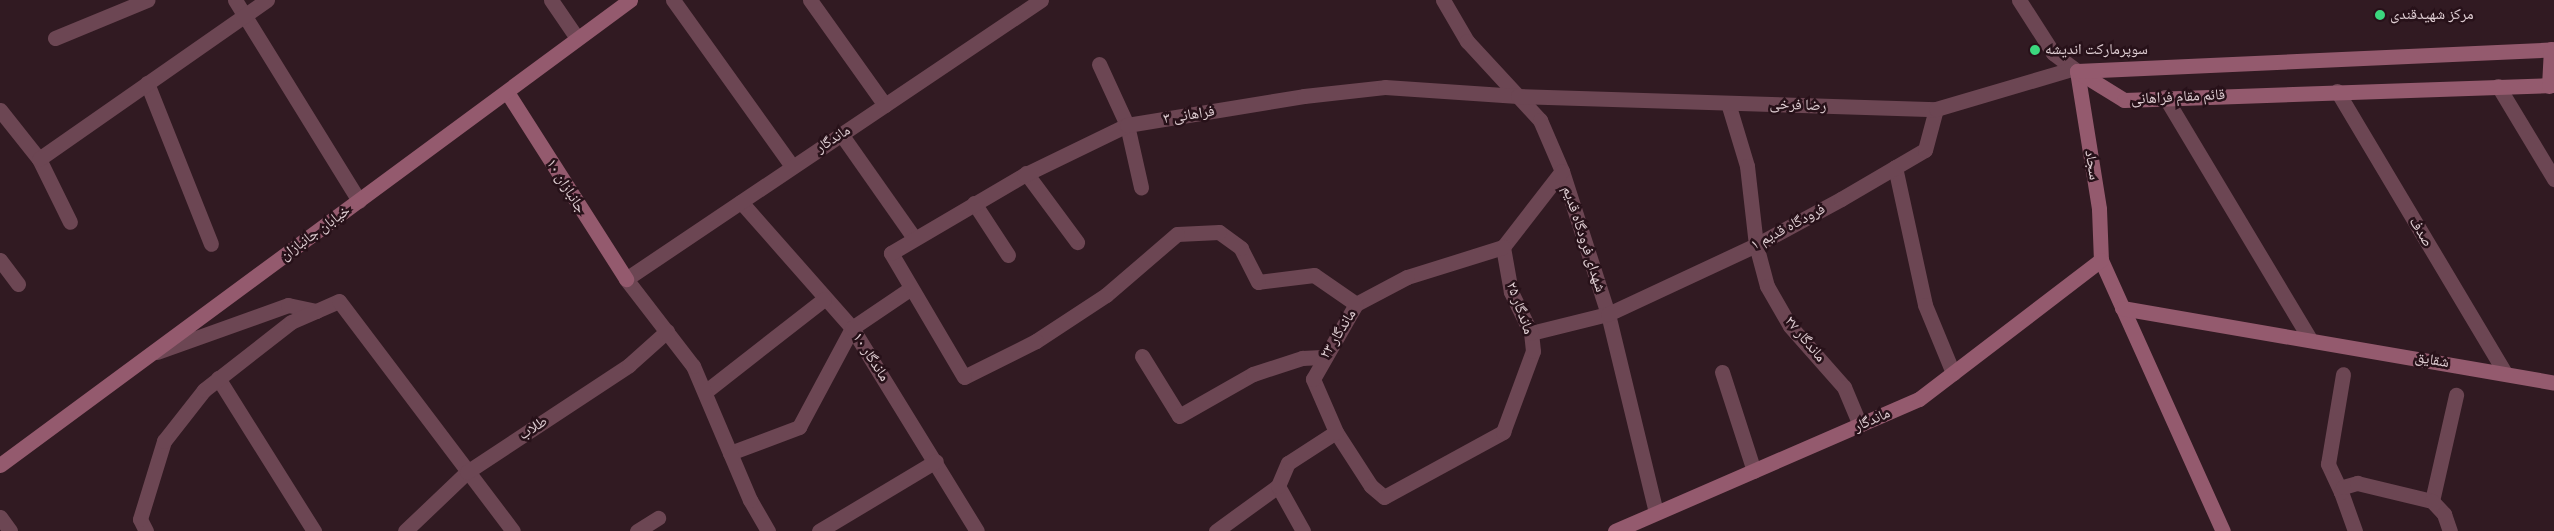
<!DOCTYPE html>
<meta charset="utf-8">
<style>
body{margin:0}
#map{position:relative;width:2554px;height:531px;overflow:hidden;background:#311a22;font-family:Signika,"Noto Naskh Arabic",sans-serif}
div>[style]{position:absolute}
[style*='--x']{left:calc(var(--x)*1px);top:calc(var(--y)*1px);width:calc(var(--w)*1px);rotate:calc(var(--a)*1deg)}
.street>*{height:15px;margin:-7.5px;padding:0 7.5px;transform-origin:7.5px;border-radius:7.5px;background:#6c4653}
.secondary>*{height:15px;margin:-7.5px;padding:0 7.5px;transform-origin:7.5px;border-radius:7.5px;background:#945a6e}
.dots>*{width:14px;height:14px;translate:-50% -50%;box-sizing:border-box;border:2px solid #271119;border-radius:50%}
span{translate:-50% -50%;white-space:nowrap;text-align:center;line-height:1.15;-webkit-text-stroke:5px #271119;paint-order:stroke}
.poi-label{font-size:15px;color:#e0cfd4}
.left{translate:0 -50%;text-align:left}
.street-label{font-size:15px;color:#e0cfd4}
</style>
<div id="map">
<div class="street">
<i style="--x:235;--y:0;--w:236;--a:58.3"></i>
<i style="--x:551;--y:0;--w:46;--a:55.6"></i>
<i style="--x:673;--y:0;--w:204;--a:54.4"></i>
<i style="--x:810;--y:0;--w:129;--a:54.5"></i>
<i style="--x:1443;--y:0;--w:48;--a:59.7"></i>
<i style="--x:1467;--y:41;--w:108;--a:47.3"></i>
<i style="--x:1540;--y:120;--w:56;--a:66.7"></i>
<i style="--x:1562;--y:171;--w:150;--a:72.2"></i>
<i style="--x:1608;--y:314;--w:204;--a:76.4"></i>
<i style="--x:2019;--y:0;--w:63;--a:57.3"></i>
<i style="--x:2053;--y:53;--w:30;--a:37"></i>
<i style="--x:55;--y:38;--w:100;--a:-22.4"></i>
<i style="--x:1099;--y:64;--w:67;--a:65.3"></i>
<i style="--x:1127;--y:125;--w:64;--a:77.3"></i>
<i style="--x:147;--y:83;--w:173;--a:68.3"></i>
<i style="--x:2498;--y:86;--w:109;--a:58.9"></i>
<i style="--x:2337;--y:91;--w:328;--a:59.2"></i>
<i style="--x:2165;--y:97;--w:282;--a:59.1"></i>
<i style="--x:1728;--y:103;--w:66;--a:73.2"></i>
<i style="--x:1747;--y:166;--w:80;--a:83.5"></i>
<i style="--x:1756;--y:245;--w:42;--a:75"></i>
<i style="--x:1767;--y:286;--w:46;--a:60.1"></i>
<i style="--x:1790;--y:326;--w:81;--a:48.5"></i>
<i style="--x:1844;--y:387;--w:41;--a:67.2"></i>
<i style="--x:0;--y:110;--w:63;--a:51.5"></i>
<i style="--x:39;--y:159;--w:70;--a:63.8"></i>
<i style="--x:841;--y:134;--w:127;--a:54.9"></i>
<i style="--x:39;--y:159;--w:278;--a:-34.9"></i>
<i style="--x:1895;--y:167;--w:141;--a:77.7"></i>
<i style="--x:1925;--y:305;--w:74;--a:67.6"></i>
<i style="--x:1026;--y:173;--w:86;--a:53.5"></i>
<i style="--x:741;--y:202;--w:168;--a:48.6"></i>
<i style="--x:852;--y:328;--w:238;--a:58.4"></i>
<i style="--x:974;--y:203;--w:62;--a:56.8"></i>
<i style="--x:1503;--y:247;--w:96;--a:-52.2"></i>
<i style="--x:0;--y:260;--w:30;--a:53"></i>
<i style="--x:1531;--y:333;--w:79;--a:-13.9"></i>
<i style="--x:1608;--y:314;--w:163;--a:-25"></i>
<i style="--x:1756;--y:245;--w:97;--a:-28.4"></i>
<i style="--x:1841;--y:199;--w:97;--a:-30.3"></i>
<i style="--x:1925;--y:150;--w:42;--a:-75"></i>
<i style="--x:157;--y:352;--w:139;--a:-19.7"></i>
<i style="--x:288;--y:305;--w:29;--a:12"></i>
<i style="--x:1142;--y:356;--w:70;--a:58.3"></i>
<i style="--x:1179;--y:416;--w:85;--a:-29.6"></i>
<i style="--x:1253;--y:374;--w:52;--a:-18.1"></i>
<i style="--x:1302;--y:358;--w:20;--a:-3"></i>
<i style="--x:1722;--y:372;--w:104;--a:72.1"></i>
<i style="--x:218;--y:378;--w:181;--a:57.9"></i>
<i style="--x:705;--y:392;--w:151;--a:-38"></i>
<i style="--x:1336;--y:432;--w:64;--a:57.1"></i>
<i style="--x:1371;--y:486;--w:17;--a:40"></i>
<i style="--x:1384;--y:497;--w:136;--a:-28.6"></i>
<i style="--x:1503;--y:432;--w:86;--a:-69.7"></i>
<i style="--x:1533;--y:351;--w:18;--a:-96"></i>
<i style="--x:1531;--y:333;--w:46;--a:-116"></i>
<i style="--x:1511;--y:292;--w:46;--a:-100.1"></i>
<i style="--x:1503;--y:247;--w:101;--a:162.6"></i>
<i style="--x:1407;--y:277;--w:58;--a:152.1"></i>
<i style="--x:730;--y:453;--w:74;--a:-20.6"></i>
<i style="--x:799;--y:427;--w:112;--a:-61.8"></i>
<i style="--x:852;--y:328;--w:71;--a:-34.1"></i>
<i style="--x:2341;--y:492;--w:31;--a:-115"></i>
<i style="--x:2328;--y:464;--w:91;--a:-80.5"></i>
<i style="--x:2432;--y:501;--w:109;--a:-77.2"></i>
<i style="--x:0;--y:517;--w:17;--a:54"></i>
<i style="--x:146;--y:531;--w:13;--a:-117"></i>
<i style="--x:140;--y:519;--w:82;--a:-72.9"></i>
<i style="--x:164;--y:441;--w:65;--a:-51.9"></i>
<i style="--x:204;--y:390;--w:110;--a:-38"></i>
<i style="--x:291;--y:322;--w:52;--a:-23.6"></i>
<i style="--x:339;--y:301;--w:288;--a:52.9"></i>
<i style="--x:405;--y:531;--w:86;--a:-43.6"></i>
<i style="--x:467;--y:472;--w:194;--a:-33.4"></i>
<i style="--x:629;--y:365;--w:51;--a:-41.8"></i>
<i style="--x:637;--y:531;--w:25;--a:-32"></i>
<i style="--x:768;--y:531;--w:36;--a:-120"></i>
<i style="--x:750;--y:500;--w:146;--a:-113"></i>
<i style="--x:693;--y:366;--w:110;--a:-127.6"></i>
<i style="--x:626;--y:279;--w:500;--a:-33.91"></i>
<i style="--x:819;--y:531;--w:136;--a:-30.9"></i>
<i style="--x:1216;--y:531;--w:77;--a:-36"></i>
<i style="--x:1303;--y:531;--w:51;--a:-119.1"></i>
<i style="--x:1278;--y:486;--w:25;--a:-67"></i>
<i style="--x:1288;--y:463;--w:57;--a:-32.9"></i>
<i style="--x:1336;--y:432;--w:58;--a:-113.5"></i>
<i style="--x:1313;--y:379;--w:86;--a:-60.2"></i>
<i style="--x:1356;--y:304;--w:51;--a:-145.4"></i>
<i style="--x:1314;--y:275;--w:56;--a:172.9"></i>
<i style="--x:1258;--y:282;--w:38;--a:-117"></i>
<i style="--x:1241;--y:248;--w:27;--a:-144"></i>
<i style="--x:1219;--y:232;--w:42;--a:177.3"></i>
<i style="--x:1177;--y:234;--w:94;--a:139.3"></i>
<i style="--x:1106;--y:295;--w:84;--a:146.7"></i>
<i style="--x:1036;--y:341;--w:80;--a:153.4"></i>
<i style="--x:964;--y:377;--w:144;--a:-120.5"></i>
<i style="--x:891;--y:253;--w:154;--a:-30.4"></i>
<i style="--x:1024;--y:175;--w:114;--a:-25.9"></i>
<i style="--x:1127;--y:125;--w:179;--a:-9.3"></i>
<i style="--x:1304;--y:96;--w:81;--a:-6.3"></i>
<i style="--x:1385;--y:87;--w:133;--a:3.9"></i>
<i style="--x:1518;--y:96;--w:418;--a:1.8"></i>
<i style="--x:1936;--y:109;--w:142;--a:-16.4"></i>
<i style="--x:2355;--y:531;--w:41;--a:-109.7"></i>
<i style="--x:2341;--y:492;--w:5;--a:-68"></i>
<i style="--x:2343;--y:487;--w:15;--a:-16"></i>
<i style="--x:2357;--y:483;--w:77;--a:13.5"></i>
<i style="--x:2432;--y:501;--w:18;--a:47"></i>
<i style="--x:2444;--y:514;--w:18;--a:71"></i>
</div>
<div class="secondary">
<i style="--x:2077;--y:71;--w:140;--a:80.9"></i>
<i style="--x:2099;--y:209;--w:51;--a:87.8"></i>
<i style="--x:2101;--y:260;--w:297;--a:65.8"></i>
<i style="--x:2077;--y:71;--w:55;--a:31.7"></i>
<i style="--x:2124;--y:100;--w:430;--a:-2"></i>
<i style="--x:2077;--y:71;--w:478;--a:-2.6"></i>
<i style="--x:2549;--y:86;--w:37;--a:-87"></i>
<i style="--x:507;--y:92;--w:222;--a:57.5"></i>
<i style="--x:2122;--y:308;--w:438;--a:9.8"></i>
<i style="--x:0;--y:465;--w:783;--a:-36.43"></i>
<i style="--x:1615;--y:531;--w:331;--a:-23.5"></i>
<i style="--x:1919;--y:399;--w:229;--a:-37.4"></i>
</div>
<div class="dots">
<i style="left:2380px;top:15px;background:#3bd77e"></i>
<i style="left:2035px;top:50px;background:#3bd77e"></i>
</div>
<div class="poi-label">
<span class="left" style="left:2390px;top:15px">مرکز شهیدقندی</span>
<span class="left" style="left:2045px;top:50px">سوپرمارکت اندیشه</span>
</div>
<div class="street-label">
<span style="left:2178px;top:97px;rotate:-3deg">قائم مقام فراهانی</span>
<span style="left:1798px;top:105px;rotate:2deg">رضا فرخی</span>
<span style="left:1189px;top:115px;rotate:-9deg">فراهانی ۳</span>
<span style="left:833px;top:139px;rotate:-33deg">ماندگار</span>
<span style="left:2092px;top:165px;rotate:81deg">سجاد</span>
<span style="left:566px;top:186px;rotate:58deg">جانبازان ۱۰</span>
<span style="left:1788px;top:227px;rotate:-28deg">فرودگاه قدیم ۱</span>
<span style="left:2421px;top:232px;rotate:59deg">صدف</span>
<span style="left:315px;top:233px;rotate:-36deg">خیابان جانبازان</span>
<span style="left:1584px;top:239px;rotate:72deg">شهدای فرودگاه قدیم</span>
<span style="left:1520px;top:308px;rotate:70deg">ماندگار ۲۵</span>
<span style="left:1338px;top:334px;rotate:-58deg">ماندگار ۲۳</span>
<span style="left:1805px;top:339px;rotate:50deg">ماندگار ۲۷</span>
<span style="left:871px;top:357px;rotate:57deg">ماندگار ۱۰</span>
<span style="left:2432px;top:360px;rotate:10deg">شقایق</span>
<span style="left:1872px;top:420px;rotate:-24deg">ماندگار</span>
<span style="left:533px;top:428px;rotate:-33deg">طلاب</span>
</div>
</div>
